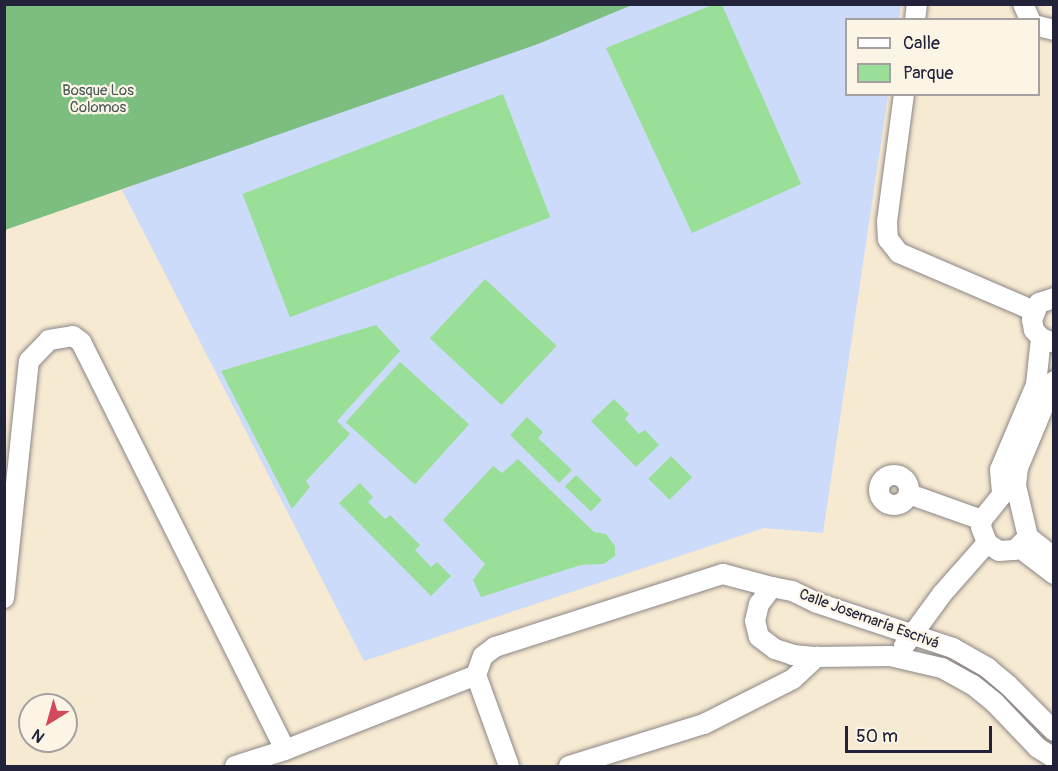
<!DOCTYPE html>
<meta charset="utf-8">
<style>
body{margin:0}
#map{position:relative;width:1058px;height:771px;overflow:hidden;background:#f7ead2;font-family:Pangolin,sans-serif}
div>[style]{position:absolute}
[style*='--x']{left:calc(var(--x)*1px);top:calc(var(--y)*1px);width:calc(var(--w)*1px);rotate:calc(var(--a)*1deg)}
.built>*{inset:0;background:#ccdbf9}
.green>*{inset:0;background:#9adf97;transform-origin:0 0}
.forest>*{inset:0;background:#7bbe80}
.roads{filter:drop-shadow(0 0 2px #8c8686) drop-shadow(0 0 2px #8c8686)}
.minor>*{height:20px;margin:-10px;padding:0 10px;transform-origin:10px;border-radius:10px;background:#fff}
.minor>.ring{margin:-10px;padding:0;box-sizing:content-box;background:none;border:20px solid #fff;border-radius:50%}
span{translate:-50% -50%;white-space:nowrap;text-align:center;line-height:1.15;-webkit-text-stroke:4.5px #fcf5e5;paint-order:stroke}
.park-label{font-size:15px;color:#465b57}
.street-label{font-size:15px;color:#22223b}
.frame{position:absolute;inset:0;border:6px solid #22223b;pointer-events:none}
.legend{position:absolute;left:845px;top:18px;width:195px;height:78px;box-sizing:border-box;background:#fcf5e5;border:2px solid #a5a1a1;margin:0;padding:8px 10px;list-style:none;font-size:18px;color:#22223b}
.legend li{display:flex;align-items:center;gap:12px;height:30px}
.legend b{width:30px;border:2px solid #a5a1a1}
.north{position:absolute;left:18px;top:693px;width:60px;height:60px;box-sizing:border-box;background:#fcf5e5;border:2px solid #a5a1a1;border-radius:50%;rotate:217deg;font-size:16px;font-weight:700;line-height:24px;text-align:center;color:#22223b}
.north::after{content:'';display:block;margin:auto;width:21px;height:27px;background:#d1495b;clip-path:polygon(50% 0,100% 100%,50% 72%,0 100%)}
.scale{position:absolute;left:845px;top:726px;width:147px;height:27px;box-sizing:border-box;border:3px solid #22223b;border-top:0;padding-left:8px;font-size:18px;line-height:21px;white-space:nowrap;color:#22223b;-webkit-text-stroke:4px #fcf5e5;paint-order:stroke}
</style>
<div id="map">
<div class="built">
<i style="clip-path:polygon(604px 5px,901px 5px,899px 19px,846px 20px,846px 94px,888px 95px,823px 533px,764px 528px,364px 661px,122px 190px)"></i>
</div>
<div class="green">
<i style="clip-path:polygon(712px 5px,722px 5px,801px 184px,692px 233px,606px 48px)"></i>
<i style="left:503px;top:94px;width:132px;height:279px;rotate:69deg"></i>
<i style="left:485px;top:279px;width:98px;height:81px;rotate:43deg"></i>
<i style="clip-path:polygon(376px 325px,400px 351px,337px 421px,350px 434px,306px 481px,310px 487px,292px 509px,221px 371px)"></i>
<i style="left:400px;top:362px;width:93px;height:81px;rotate:42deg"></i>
<i style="clip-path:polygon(614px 399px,629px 414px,625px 419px,639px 434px,645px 430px,659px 445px,636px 467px,591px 421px)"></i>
<i style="clip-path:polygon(527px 417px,543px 432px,538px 438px,572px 470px,559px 483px,510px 435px)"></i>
<i style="left:671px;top:456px;width:30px;height:32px;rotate:45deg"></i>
<i style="clip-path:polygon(518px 459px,594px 532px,606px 534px,615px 546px,615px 556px,604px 564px,581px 565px,481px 597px,473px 580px,485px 564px,443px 520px,493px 466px,502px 473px)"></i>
<i style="left:576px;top:475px;width:36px;height:16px;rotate:44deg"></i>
<i style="clip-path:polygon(360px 483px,373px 497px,368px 502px,385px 519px,390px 515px,420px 545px,415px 550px,431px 567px,437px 562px,451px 576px,431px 596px,339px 503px)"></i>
</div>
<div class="forest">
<i style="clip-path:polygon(4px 5px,5px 4px,632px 5px,538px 44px,5px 230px)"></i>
</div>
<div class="roads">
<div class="minor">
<i style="--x:1023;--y:4;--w:17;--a:66"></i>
<i style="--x:915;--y:20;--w:16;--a:-83"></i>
<i style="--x:1038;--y:26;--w:16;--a:14"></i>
<i style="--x:904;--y:94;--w:129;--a:97.6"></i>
<i style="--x:887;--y:222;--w:17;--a:87"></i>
<i style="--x:888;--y:239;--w:18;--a:52"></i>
<i style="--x:899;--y:253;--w:147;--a:23.2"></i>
<i style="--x:1041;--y:338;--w:47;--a:96.1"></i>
<i style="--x:1036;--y:385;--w:92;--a:113"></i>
<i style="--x:1000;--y:470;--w:25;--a:85"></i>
<i style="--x:1002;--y:495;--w:32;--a:129"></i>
<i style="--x:982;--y:520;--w:7;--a:98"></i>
<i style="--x:981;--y:527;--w:17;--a:69"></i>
<i style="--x:987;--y:543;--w:14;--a:34"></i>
<i style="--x:999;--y:551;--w:16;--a:-4"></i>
<i style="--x:1015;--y:550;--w:18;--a:-45"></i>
<i style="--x:1028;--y:537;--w:52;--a:-103.2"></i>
<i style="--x:1016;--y:486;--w:18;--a:-84"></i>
<i style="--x:1018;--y:468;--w:94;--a:-67.5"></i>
<i style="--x:1051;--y:342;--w:11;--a:-158"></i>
<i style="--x:1041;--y:338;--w:11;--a:-131"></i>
<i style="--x:1034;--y:330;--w:10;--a:-101"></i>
<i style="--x:1032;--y:320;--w:18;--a:-68"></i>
<i style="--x:1039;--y:303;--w:16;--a:-18"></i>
<i class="ring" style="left:879px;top:475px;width:10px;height:10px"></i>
<i style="--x:909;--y:494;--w:77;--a:19.6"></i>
<i style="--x:1028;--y:537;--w:33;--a:38"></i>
<i style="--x:1020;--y:548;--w:43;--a:37.4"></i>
<i style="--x:4;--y:598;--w:238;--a:-84"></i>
<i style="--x:29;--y:361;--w:29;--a:-46"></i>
<i style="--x:49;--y:340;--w:24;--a:-9"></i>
<i style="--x:73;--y:336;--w:10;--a:37"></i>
<i style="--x:81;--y:342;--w:456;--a:63.4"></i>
<i style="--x:904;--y:646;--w:64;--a:-53.8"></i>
<i style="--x:942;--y:594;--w:68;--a:-48.6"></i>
<i style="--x:1054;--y:731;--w:65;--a:-135"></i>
<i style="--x:1008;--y:685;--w:26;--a:-140"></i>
<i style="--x:988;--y:668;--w:40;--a:-150.3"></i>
<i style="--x:953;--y:648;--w:143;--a:-161.7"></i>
<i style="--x:817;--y:603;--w:28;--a:-154"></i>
<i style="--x:792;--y:591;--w:20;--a:-169"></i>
<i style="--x:772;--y:587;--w:21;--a:127"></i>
<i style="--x:759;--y:604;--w:17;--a:103"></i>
<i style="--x:755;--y:621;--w:16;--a:76"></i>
<i style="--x:759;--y:637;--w:20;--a:37"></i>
<i style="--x:775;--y:649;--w:19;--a:18"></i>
<i style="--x:793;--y:655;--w:24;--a:5"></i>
<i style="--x:817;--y:657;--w:73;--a:-0.8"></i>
<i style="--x:890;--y:656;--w:53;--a:13"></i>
<i style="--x:942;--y:668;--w:35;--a:29"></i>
<i style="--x:973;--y:685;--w:28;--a:39"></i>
<i style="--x:995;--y:703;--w:62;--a:46.3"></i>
<i style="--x:1038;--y:748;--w:19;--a:32"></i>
<i style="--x:235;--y:766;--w:52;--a:-17.7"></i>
<i style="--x:285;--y:750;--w:205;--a:-21.4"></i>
<i style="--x:509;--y:766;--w:97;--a:-109.9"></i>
<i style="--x:476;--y:675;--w:20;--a:-70"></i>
<i style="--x:483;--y:656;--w:15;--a:-37"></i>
<i style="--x:495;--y:647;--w:239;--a:-17.8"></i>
<i style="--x:723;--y:574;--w:51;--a:14.9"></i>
<i style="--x:569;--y:766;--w:141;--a:-17.3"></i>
<i style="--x:704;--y:724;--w:100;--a:-26.8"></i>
<i style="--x:793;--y:679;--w:33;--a:-43"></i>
</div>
</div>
<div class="park-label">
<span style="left:98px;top:99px">Bosque Los<br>Colomos</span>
</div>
<div class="street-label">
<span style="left:869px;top:619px;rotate:20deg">Calle Josemaría Escrivá</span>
</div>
<div class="frame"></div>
<ul class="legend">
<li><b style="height:8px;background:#fff"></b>Calle</li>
<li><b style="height:16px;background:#9adf97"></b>Parque</li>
</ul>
<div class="north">N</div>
<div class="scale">50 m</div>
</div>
